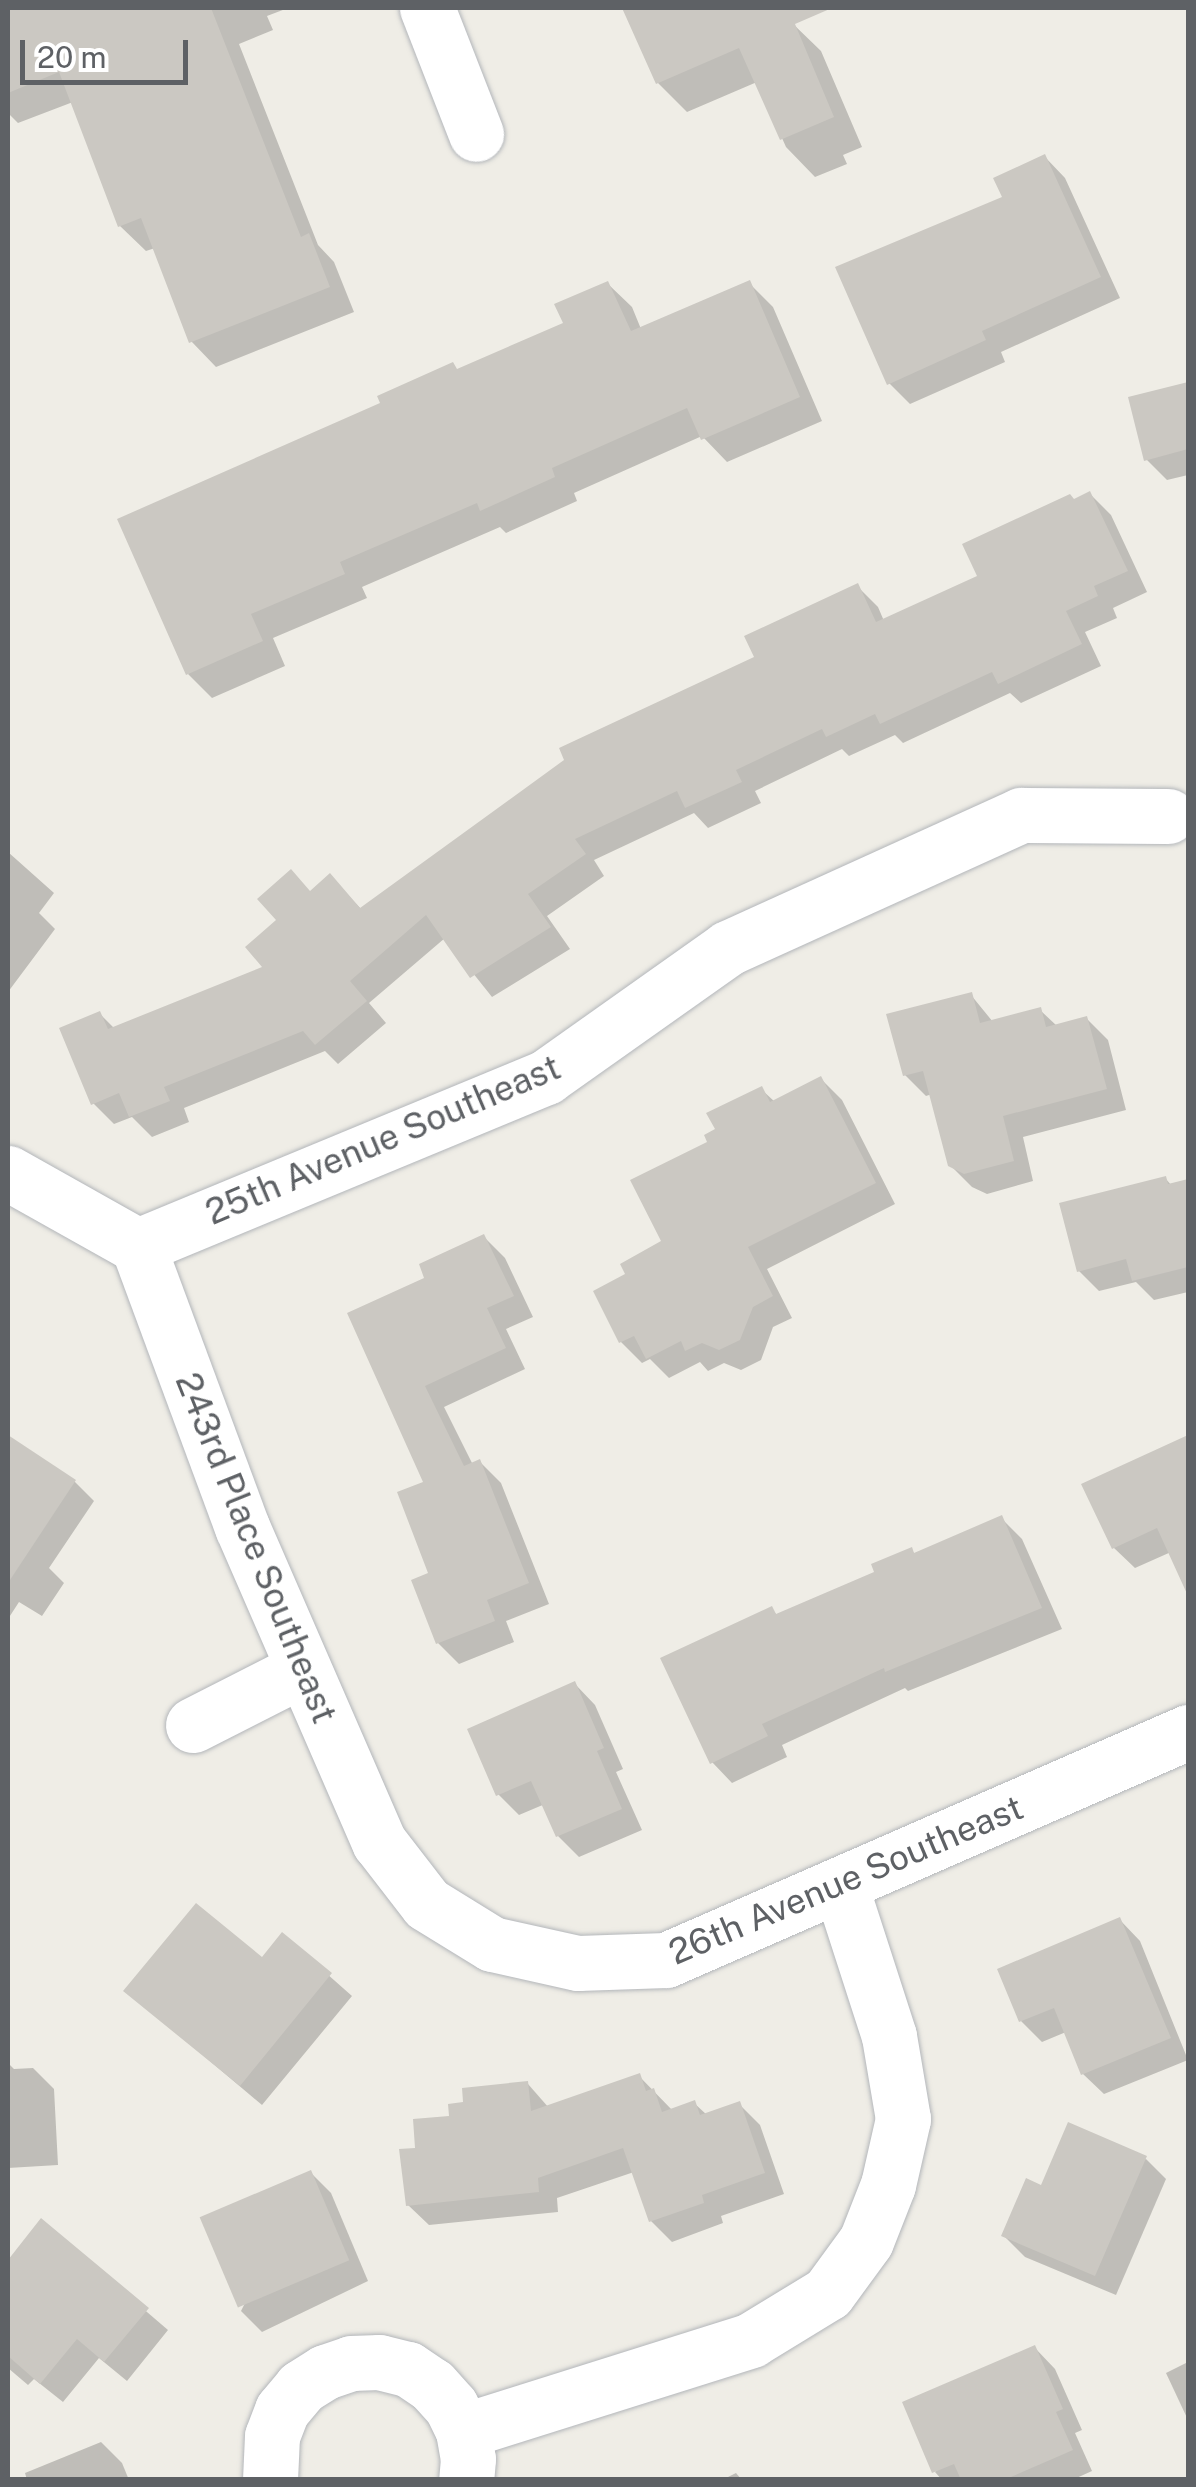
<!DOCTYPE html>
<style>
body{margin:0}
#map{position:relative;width:1196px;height:2487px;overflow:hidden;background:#efede6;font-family:"Public Sans",sans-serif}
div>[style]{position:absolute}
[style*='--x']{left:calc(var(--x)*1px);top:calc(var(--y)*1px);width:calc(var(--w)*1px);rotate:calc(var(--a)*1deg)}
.shadow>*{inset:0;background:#0003}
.building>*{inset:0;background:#cbc8c2;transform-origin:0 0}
.roads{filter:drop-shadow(0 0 2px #b3b6ba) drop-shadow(0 0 2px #b3b6ba)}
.street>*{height:55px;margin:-27.5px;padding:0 27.5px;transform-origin:27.5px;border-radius:27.5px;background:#fff}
span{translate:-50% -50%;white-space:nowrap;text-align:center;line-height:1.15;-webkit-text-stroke:8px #fff;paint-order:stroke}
.street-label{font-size:35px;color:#5e6165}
.frame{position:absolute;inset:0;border:10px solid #5e6165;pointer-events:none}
.scale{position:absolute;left:20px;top:40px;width:168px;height:45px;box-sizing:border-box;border:5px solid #5e6165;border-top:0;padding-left:12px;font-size:30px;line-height:35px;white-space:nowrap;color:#5e6165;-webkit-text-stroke:8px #fff;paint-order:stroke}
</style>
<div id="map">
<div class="shadow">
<i style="clip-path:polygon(8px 8px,288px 8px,267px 16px,273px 30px,239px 44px,318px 245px,334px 262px,354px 312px,216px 367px,191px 341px,155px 248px,146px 251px,120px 226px,73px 102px,18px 123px,8px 113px)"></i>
<i style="clip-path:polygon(626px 8px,785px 8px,791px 22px,821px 51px,862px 147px,843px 155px,847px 164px,815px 177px,786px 147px,757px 82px,687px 112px,658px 83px)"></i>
<i style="clip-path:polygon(1045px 157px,1065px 178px,1120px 298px,1001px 352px,1005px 362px,910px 404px,889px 383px,1005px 198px)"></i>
<i style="clip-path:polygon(749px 283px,773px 307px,822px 421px,727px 462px,702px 436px,574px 493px,577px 501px,506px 533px,500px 527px,362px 587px,367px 598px,273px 638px,285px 666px,212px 698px,188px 674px,459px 371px,566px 324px,608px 284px,632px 307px,641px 329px)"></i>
<i style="clip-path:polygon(1188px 384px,1188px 475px,1167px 480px,1146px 459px,1131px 399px)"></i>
<i style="clip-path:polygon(1090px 494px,1111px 515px,1147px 592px,1113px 608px,1117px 618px,1085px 632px,1101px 666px,1021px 703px,1010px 693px,903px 743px,895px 735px,849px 756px,842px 749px,755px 791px,761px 803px,708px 828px,694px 813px,594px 860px,604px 876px,547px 916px,570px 949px,492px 997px,445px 938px,369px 1003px,386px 1023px,338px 1064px,325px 1051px,184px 1108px,189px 1122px,152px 1137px,132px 1117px,114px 1124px,93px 1103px,100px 1014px,115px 1029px,267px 968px,312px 893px,330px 876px,362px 910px,757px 658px,857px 586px,878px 607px,884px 621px,980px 577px)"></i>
<i style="clip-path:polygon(8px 852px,54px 893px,39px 913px,55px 929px,8px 992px)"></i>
<i style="clip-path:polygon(971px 995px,993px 1022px,1040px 1010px,1057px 1026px,1087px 1019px,1108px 1040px,1126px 1110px,1023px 1137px,1033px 1181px,987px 1194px,972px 1187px,950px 1165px,932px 1094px,926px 1096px,905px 1075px)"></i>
<i style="clip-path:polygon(821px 1079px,842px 1100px,895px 1204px,767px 1269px,792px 1318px,773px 1327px,761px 1360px,741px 1370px,724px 1363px,708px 1371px,700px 1362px,669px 1378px,650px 1359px,642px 1363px,621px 1342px,596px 1292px,628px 1275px,664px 1242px,711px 1143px,761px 1089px,775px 1102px)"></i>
<i style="clip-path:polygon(1165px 1178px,1172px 1186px,1188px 1182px,1188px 1292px,1154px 1300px,1136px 1282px,1099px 1291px,1079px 1271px)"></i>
<i style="clip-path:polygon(484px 1237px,505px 1258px,533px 1317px,506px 1329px,525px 1369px,444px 1407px,473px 1465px,480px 1462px,501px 1483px,549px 1604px,506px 1621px,514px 1642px,459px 1664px,438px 1643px,426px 1483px,350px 1314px,427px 1279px)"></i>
<i style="clip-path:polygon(1188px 1438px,1188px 1591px,1171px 1552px,1135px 1568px,1114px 1548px,1085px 1485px)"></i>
<i style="clip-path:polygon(15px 1443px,75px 1482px,94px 1501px,49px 1568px,64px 1583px,42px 1616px,19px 1602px,8px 1619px,8px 1455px)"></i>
<i style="clip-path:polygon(1001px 1518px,1022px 1539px,1062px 1629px,908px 1691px,905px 1688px,782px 1745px,787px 1757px,732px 1783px,712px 1762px,771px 1609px,778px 1616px,878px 1573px,911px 1550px,916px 1555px)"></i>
<i style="clip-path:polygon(575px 1684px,595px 1705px,623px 1769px,616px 1772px,642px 1830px,579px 1857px,558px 1836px,545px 1804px,519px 1815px,498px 1794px)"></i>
<i style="clip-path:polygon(1120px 1920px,1140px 1941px,1188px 2060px,1104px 2094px,1083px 2074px,1066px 2032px,1042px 2042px,1021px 2021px)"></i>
<i style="clip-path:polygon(283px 1935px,352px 1996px,262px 2105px,127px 1991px,262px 1961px)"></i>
<i style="clip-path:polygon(8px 2063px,14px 2069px,33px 2068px,54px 2089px,58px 2165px,8px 2168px)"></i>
<i style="clip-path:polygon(639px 2076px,673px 2111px,694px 2103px,707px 2115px,739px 2104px,760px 2125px,784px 2194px,721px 2216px,723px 2223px,672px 2242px,651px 2221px,634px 2172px,557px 2198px,558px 2212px,429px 2225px,408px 2205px,418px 2150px,452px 2118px,528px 2084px,549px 2108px)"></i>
<i style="clip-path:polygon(1146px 2159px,1166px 2179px,1116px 2295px,1025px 2257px,1004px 2236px,1043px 2188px)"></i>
<i style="clip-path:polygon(310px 2172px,331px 2193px,368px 2281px,262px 2332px,241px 2311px)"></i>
<i style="clip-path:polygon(42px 2222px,168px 2330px,127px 2381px,99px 2358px,63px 2402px,34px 2379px,28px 2385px,8px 2368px,8px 2263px)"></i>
<i style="clip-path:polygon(1035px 2348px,1055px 2369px,1082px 2430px,1075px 2433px,1092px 2471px,1072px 2480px,942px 2480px,935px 2472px)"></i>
<i style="clip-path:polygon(1188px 2362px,1188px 2420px,1166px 2373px)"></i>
<i style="clip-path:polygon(101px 2442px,122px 2463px,129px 2480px,27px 2480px,25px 2473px)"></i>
<i style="clip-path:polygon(736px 2473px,742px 2480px,722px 2480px)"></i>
</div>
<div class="building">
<i style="clip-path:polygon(8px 8px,211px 8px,301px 237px,309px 233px,330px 287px,189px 343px,141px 218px,118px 227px,59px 72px,8px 93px)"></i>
<i style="clip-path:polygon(622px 8px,832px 8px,795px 24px,834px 117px,780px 140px,739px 48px,656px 84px)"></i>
<i style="clip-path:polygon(1045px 154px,1101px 277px,982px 331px,986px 340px,887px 385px,835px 267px,1002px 197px,993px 178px)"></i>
<i style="clip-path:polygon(750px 280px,800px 397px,701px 440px,687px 408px,552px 468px,555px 477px,480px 511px,477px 503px,340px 562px,345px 574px,251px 614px,263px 641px,186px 675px,117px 519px,380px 403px,377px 396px,453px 362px,457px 369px,563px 323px,554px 304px,608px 281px,631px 331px)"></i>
<i style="clip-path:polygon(1188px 382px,1188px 449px,1144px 461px,1128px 397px)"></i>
<i style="clip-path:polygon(1090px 491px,1128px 571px,1094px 586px,1098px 596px,1066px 611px,1082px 644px,998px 684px,992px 672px,880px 724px,875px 714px,826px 737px,822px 729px,736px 770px,742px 782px,685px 808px,677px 791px,575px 839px,586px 854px,528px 894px,551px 927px,470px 978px,426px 915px,350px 981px,367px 1001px,315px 1045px,303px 1031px,164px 1087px,170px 1101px,129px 1117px,119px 1093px,91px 1105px,59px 1028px,100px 1011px,108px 1029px,262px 967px,245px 947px,276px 920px,257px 899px,291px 869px,310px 891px,330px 873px,360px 908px,564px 760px,559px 748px,754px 657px,744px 636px,858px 583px,876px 622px,977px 576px,962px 544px,1070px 494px,1074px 499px)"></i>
<i style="clip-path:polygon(972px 992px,980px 1023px,1041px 1007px,1046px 1027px,1087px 1016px,1107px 1089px,1003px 1116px,1014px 1161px,964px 1174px,948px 1166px,923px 1071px,903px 1076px,886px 1014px)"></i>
<i style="clip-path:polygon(821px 1076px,876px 1183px,748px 1247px,773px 1296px,753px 1307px,740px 1340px,719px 1350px,702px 1343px,685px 1351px,681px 1341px,646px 1359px,634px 1336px,619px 1343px,593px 1291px,625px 1274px,620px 1264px,661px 1241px,630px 1180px,707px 1142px,704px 1135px,715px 1129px,706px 1113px,762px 1086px,770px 1102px)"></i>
<i style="clip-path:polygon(1166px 1176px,1168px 1184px,1188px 1179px,1188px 1267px,1132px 1281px,1126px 1259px,1077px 1272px,1059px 1203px)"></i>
<i style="clip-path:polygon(484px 1234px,514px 1296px,487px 1308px,506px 1348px,425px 1386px,464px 1466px,480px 1459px,529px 1583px,487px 1600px,495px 1621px,436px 1644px,411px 1580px,428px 1573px,397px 1492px,423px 1482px,347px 1313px,424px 1278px,419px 1264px)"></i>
<i style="clip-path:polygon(8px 1435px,76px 1480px,8px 1583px)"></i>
<i style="clip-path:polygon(1188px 1435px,1188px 1596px,1157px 1528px,1112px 1549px,1081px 1484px)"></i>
<i style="clip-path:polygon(1002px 1515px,1042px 1608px,885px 1672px,884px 1668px,762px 1724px,768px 1736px,710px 1764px,660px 1658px,772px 1606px,776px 1614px,874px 1572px,871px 1564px,912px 1547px,914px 1553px)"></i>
<i style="clip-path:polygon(575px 1681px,604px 1748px,597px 1751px,622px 1809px,556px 1837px,531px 1781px,496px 1796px,467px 1729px)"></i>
<i style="clip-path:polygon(196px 1903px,262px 1957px,282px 1932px,332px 1973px,240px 2086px,123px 1991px)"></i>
<i style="clip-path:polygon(1120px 1917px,1171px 2038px,1081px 2075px,1054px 2008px,1019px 2022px,997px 1969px)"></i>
<i style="clip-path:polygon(640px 2073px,646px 2091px,654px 2088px,662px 2112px,695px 2100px,700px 2115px,740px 2101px,765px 2173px,702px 2195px,704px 2203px,649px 2222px,623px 2148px,538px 2178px,539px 2192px,406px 2206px,399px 2149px,415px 2148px,413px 2119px,449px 2116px,448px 2104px,463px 2102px,462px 2088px,528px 2081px,531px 2111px)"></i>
<i style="clip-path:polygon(1068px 2122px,1147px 2156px,1095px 2276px,1001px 2236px,1026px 2178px,1041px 2185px)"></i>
<i style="left:311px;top:2170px;width:98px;height:121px;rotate:67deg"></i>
<i style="clip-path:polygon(41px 2218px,149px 2308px,104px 2362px,77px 2339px,40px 2384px,8px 2356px,8px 2260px)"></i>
<i style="clip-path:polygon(1035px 2345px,1063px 2409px,1056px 2412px,1073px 2450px,1004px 2480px,961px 2480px,954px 2464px,932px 2473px,902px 2402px)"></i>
</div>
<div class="roads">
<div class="street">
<i style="--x:427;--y:8;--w:135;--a:68.7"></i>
<i style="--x:8;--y:1173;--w:149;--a:29.3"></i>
<i style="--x:138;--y:1246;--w:300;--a:69.7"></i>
<i style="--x:242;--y:1527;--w:344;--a:66.5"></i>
<i style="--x:379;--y:1842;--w:78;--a:52.3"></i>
<i style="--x:427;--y:1904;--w:76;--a:31.6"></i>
<i style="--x:492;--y:1944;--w:88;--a:12.5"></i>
<i style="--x:578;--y:1963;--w:88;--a:-2"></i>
<i style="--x:666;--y:1960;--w:570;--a:-23.59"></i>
<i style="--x:138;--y:1246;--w:442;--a:-22.5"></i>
<i style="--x:546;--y:1077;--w:223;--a:-35.3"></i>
<i style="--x:728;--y:948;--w:322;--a:-24.4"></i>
<i style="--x:1021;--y:815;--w:147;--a:0.4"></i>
<i style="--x:193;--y:1725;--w:123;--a:-27"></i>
<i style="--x:463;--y:2431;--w:302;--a:-17.5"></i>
<i style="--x:751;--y:2340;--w:90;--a:-31.4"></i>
<i style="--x:828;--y:2293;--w:64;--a:-53.8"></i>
<i style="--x:866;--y:2241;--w:60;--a:-68.6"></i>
<i style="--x:888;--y:2185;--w:68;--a:-77.2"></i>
<i style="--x:903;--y:2119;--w:84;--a:-99.6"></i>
<i style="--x:889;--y:2036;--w:157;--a:-107.9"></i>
<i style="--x:270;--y:2480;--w:44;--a:-87.4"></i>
<i style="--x:272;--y:2436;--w:28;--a:-69"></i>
<i style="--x:282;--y:2410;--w:30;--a:-50"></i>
<i style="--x:301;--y:2387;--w:28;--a:-32"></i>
<i style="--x:325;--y:2372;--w:28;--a:-19"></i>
<i style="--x:351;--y:2363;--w:28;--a:-2"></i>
<i style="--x:379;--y:2362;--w:30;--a:14"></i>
<i style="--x:408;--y:2369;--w:29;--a:34"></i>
<i style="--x:432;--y:2385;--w:28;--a:48"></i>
<i style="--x:451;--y:2406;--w:28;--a:64"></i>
<i style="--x:463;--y:2431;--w:28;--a:80"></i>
<i style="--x:468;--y:2459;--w:21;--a:95"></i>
</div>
</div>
<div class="street-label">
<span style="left:383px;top:1140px;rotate:-23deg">25th Avenue Southeast</span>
<span style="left:256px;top:1548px;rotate:68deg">243rd Place Southeast</span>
<span style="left:846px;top:1880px;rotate:-23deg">26th Avenue Southeast</span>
</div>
<div class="frame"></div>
<div class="scale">20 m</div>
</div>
